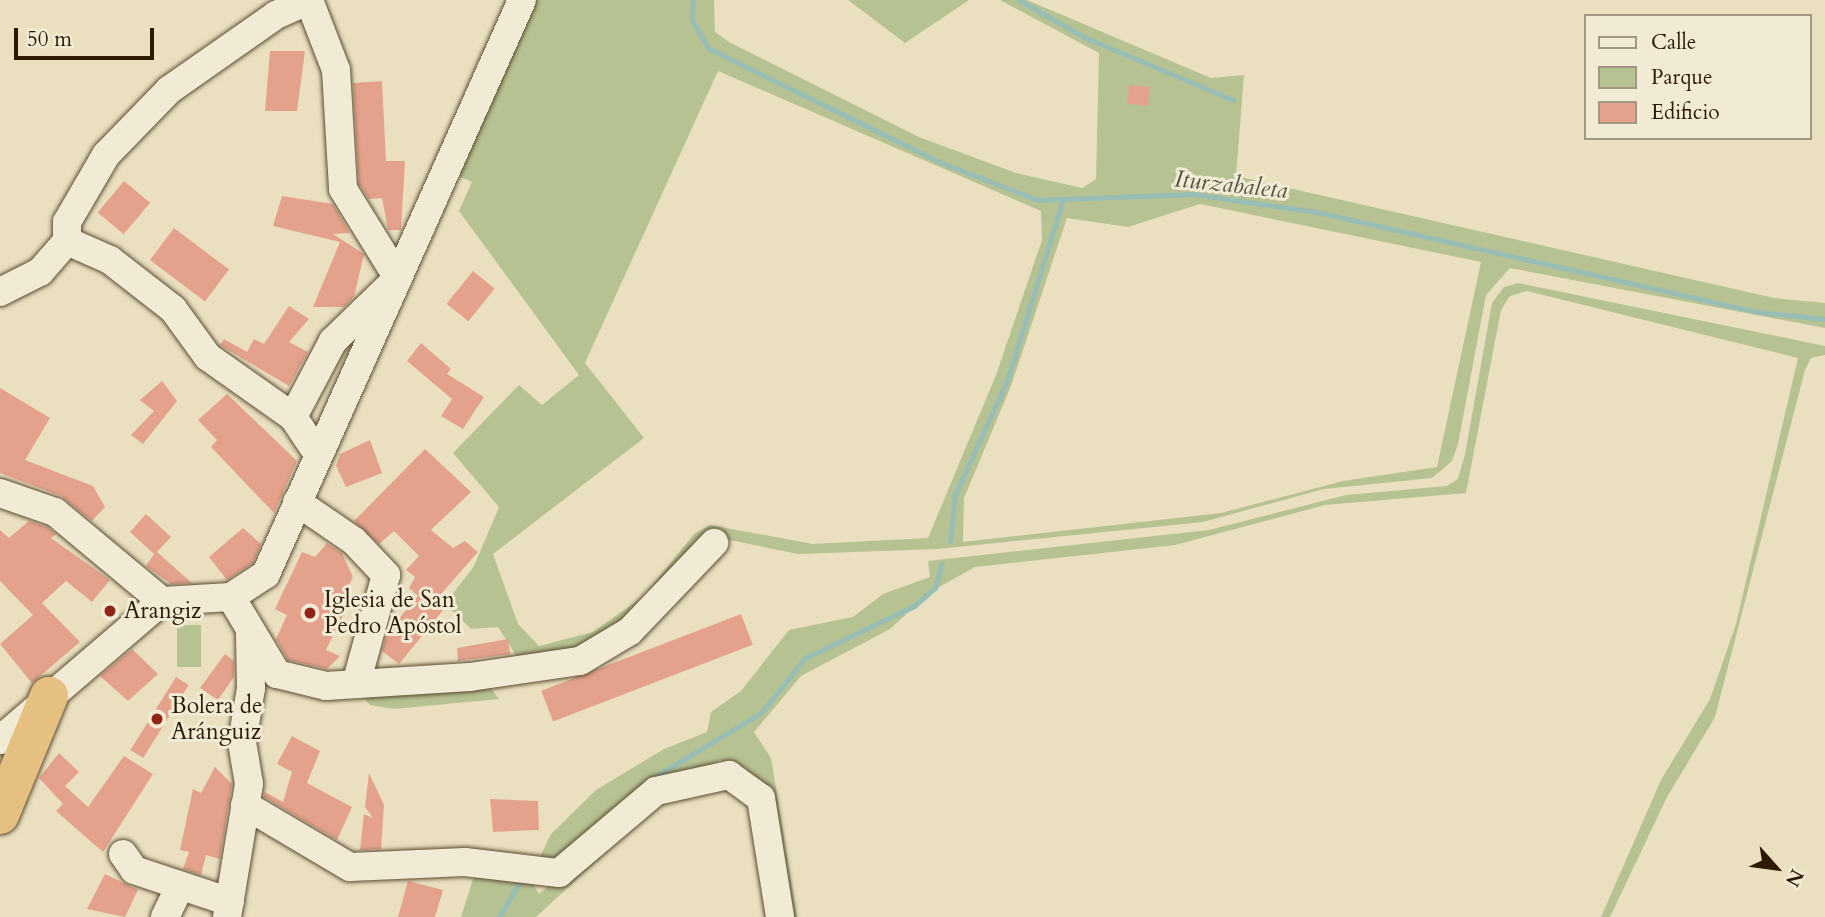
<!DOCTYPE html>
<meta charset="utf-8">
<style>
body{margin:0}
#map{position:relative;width:1825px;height:917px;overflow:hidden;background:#eae0c0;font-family:Cardo,serif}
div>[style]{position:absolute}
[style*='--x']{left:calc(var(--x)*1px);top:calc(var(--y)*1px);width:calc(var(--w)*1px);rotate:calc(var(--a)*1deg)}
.green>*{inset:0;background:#b7c292;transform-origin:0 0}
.stream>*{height:5px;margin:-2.5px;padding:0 2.5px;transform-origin:2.5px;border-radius:2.5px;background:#98bdb5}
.building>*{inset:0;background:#e4a28c;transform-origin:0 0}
.roads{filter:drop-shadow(0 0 2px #5c4c32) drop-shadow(0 0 2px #5c4c32)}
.minor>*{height:28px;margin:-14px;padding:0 14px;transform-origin:14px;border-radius:14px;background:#f1ebd6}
.highway>*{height:38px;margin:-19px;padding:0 19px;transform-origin:19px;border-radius:19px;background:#e5c080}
.dots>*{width:19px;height:19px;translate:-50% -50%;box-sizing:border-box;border:4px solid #f1ebd6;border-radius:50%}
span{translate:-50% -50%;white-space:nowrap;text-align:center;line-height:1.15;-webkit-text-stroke:6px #f1ebd6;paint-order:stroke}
.poi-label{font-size:23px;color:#2c1a03}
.left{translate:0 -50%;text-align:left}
.water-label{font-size:24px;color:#525341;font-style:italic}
.legend{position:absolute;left:1584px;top:14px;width:228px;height:126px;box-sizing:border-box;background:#f1ebd6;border:2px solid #a29782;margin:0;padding:9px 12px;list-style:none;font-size:21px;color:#2c1a03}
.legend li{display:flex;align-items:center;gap:14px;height:35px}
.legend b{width:35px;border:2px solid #a29782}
.north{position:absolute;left:1741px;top:833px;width:70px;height:70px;-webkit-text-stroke:5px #f1ebd6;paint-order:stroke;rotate:118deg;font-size:19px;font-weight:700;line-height:28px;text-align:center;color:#2c1a03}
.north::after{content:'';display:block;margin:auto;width:24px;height:32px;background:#2c1a03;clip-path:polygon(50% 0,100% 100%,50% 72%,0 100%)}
.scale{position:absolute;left:14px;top:28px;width:140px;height:32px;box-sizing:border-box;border:4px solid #2c1a03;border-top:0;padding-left:9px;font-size:21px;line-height:24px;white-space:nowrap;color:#2c1a03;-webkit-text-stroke:5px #f1ebd6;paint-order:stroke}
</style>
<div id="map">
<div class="green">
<i style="clip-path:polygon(evenodd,530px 0,714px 0,715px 32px,729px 42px,919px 137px,1016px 173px,1082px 188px,1096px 179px,1099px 53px,1000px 0,1027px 0,1211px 78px,1244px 75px,1236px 176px,1774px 298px,1825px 303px,1825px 328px,1510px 268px,1486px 295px,1458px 444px,1452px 461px,1432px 478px,1324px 489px,1203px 522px,938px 549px,798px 554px,715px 537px,602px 643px,521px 663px,498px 627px,471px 629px,445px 604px,474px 566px,499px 507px,453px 453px,519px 385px,542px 405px,579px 375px,459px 211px,472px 182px,454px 174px,530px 0,718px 71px,1041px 211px,1042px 240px,996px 375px,928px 538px,813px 544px,710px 525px,694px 534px,644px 596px,593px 632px,539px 646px,518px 624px,493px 554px,644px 438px,585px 363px,718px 71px,530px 0,1200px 204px,1481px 262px,1437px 467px,1343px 481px,1221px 513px,963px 542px,964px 498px,1011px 386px,1067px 218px,1128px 227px,1200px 204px)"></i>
<i style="clip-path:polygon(848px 0,969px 0,905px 43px)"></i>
<i style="clip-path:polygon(1518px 283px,1825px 346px,1825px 355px,1811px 358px,1805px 370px,1715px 717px,1667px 797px,1610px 917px,1601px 917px,1661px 780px,1710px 699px,1736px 624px,1798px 358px,1527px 291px,1510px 296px,1501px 310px,1466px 493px,1325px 505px,1175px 545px,975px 567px,932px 591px,890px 629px,801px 676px,754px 732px,771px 758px,797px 917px,783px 917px,758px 781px,744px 767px,721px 760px,652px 786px,568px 863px,536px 865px,551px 834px,596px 790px,664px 749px,707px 732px,711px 712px,741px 691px,789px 630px,853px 617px,883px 594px,930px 577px,928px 561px,1209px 530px,1346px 495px,1447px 486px,1458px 479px,1465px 454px,1492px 303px,1504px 287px)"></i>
<i style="left:201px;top:625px;width:42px;height:24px;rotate:90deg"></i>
<i style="clip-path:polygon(482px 676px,499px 699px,394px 709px,370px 705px,358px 691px)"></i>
<i style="clip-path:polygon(746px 787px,751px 813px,745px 797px,731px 788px,666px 797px,536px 917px,461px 917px,475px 873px,530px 879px,539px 894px,659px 796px)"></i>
</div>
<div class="stream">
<i style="--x:693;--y:0;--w:20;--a:93"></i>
<i style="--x:692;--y:20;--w:32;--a:60"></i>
<i style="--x:708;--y:48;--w:261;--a:26.2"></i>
<i style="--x:942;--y:163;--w:103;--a:21.1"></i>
<i style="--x:1038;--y:200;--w:155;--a:-2.2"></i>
<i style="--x:1193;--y:194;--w:125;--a:8.3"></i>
<i style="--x:1317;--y:212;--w:452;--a:12.8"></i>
<i style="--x:1758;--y:312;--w:67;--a:6"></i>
<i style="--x:1019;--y:0;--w:75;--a:29.6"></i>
<i style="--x:1084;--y:37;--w:162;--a:22.9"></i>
<i style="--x:950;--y:541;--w:46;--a:-83.8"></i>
<i style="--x:955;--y:495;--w:128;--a:-65.6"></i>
<i style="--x:1008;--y:378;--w:187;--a:-72.9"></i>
<i style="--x:651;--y:779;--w:128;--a:-31"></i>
<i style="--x:761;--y:713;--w:70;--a:-51.3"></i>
<i style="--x:805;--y:658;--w:121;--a:-25.5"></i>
<i style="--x:914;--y:606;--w:28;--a:-41"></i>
<i style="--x:935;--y:588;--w:25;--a:-74"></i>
<i style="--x:548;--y:862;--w:22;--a:-34"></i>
<i style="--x:499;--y:917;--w:45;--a:-59.5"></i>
</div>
<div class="building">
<i style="clip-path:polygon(270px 51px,305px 51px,297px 111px,265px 111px)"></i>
<i style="clip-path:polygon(382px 81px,386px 161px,405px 161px,401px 230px,388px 230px,382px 198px,369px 199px,359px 184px,353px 83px)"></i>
<i style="left:1129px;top:85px;width:21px;height:19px;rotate:5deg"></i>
<i style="left:124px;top:181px;width:34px;height:41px;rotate:40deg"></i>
<i style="clip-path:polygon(282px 196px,333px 204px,350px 233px,333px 234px,364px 254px,354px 297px,344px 307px,313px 307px,340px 242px,273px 226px)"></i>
<i style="left:174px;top:228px;width:69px;height:40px;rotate:37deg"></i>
<i style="left:473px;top:271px;width:28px;height:42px;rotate:39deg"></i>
<i style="clip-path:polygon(289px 306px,309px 319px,289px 342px,308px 352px,289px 386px,220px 345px,224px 339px,247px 352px,254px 339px,264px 344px)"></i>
<i style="clip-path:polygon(421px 343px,451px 369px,447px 374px,484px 397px,463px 429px,441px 416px,452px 399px,407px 361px)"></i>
<i style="clip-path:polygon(162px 381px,177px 401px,143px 444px,131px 435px,154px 411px,140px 400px)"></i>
<i style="clip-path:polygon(0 388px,50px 418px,25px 460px,93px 486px,105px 507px,92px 521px,61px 496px,0 473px)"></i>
<i style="clip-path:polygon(227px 394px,297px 461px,274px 513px,211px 447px,217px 440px,198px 420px)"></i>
<i style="clip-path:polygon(370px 440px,382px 473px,346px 487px,336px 466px,340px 454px)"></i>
<i style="clip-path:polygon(425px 449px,471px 492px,431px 530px,453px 548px,465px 541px,478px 552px,434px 602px,444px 609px,399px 664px,382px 651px,387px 633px,418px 596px,409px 588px,415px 577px,406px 570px,419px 556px,394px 531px,379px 544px,354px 521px)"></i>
<i style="clip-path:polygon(146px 514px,171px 537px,157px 552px,192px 583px,171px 584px,146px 566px,154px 554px,130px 532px)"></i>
<i style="clip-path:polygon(29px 521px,47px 527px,56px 534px,51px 538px,110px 580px,92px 602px,66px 581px,42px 603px,80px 642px,32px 683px,0 644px,33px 615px,0 581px,0 530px,9px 538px)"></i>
<i style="clip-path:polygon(243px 528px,261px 544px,253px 563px,227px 580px,209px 557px)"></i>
<i style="clip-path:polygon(327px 543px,342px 553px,353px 577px,342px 599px,349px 603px,326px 650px,340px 656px,327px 669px,288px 660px,276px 639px,287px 615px,275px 609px,302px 552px,315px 557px)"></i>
<i style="left:741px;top:614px;width:33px;height:214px;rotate:69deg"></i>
<i style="clip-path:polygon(508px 639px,510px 654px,458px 661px,457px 648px)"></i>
<i style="clip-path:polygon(132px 649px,158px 674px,128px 701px,100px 676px)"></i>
<i style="clip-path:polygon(225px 654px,234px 661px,234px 677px,218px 700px,200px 688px)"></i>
<i style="left:176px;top:677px;width:15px;height:86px;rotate:32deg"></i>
<i style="clip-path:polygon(292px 736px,320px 751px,307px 783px,352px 807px,337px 840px,264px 797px,265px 792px,283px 802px,292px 772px,277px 764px)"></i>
<i style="clip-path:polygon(59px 753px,79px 772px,65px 786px,88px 807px,124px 756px,153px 774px,103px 852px,56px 811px,63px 804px,39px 778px)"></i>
<i style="clip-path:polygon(215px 767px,232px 784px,220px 859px,206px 855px,201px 875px,183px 869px,189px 852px,180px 850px,193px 789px,201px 793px)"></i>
<i style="clip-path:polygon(369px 773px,384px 805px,381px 849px,360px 850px,364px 814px,373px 818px,365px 807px)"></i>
<i style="clip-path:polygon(490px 799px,538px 801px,539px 830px,493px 832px)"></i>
<i style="clip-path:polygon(105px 874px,138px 890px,125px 917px,87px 909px)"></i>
<i style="clip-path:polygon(408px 881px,443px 890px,435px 917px,398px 917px)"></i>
</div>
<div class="roads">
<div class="minor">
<i style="--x:309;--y:0;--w:75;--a:68.9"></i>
<i style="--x:336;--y:70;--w:119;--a:86.6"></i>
<i style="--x:343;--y:189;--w:105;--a:58.3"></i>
<i style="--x:398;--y:278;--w:91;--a:135.9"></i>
<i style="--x:333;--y:341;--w:86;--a:117.8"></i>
<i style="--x:293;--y:417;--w:45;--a:56"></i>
<i style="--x:67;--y:241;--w:47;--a:23.8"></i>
<i style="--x:110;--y:260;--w:80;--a:37.9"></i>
<i style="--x:173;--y:309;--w:59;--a:53.9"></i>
<i style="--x:208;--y:357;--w:104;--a:35.2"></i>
<i style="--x:0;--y:292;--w:45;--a:-26.6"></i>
<i style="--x:40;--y:272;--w:41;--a:-48.9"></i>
<i style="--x:67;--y:241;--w:19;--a:-90"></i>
<i style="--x:67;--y:222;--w:78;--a:-59.8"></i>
<i style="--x:106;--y:155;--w:91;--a:-45.9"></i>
<i style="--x:169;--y:90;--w:131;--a:-35"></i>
<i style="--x:276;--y:15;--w:36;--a:-24"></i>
<i style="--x:0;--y:493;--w:58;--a:19.1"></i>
<i style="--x:55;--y:512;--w:139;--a:39.8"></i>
<i style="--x:297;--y:502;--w:69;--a:34.4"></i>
<i style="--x:354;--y:541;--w:47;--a:46.7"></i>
<i style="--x:386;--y:575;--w:113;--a:105.4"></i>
<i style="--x:231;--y:597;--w:90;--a:59.1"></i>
<i style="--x:277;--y:674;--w:50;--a:13.8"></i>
<i style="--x:326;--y:686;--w:144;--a:-3.6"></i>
<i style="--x:470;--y:677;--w:111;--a:-8.3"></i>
<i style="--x:580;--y:661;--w:58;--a:-31"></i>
<i style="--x:630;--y:631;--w:122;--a:-46.3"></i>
<i style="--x:0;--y:740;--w:213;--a:-40.6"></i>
<i style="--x:162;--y:601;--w:69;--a:-3.3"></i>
<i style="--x:231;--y:597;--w:42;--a:-33.3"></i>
<i style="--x:266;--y:574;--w:628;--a:-65.96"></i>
<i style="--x:245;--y:805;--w:122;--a:30.6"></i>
<i style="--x:350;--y:867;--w:115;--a:-2.5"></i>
<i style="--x:465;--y:862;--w:95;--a:6.7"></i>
<i style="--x:559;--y:873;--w:127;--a:-40.2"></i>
<i style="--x:656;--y:791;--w:75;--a:-12.4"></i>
<i style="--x:729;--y:775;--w:39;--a:36"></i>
<i style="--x:761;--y:798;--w:121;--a:80.9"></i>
<i style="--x:123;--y:854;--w:19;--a:55"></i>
<i style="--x:134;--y:870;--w:101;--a:18.4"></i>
<i style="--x:165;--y:917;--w:32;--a:-64"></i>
<i style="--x:227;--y:917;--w:135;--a:-80.6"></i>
<i style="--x:249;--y:784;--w:43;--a:-99.5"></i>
<i style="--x:242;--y:742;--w:55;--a:-80.5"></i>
<i style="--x:251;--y:688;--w:54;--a:-91.1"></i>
</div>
<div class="highway">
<i style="--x:0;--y:815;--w:129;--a:-67.6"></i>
</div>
</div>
<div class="dots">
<i style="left:110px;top:611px;background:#8f2418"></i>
<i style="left:310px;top:613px;background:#8f2418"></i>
<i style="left:157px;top:719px;background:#8f2418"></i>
</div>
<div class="poi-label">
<span class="left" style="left:324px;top:613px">Iglesia de San<br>Pedro Apóstol</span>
<span class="left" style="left:124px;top:611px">Arangiz</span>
<span class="left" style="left:171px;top:719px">Bolera de<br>Aránguiz</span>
</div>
<div class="water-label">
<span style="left:1231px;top:185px;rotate:6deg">Iturzabaleta</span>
</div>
<ul class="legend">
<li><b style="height:9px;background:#f1ebd6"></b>Calle</li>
<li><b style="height:19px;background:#b7c292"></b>Parque</li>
<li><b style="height:19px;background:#e4a28c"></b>Edificio</li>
</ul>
<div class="north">N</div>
<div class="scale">50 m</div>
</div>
